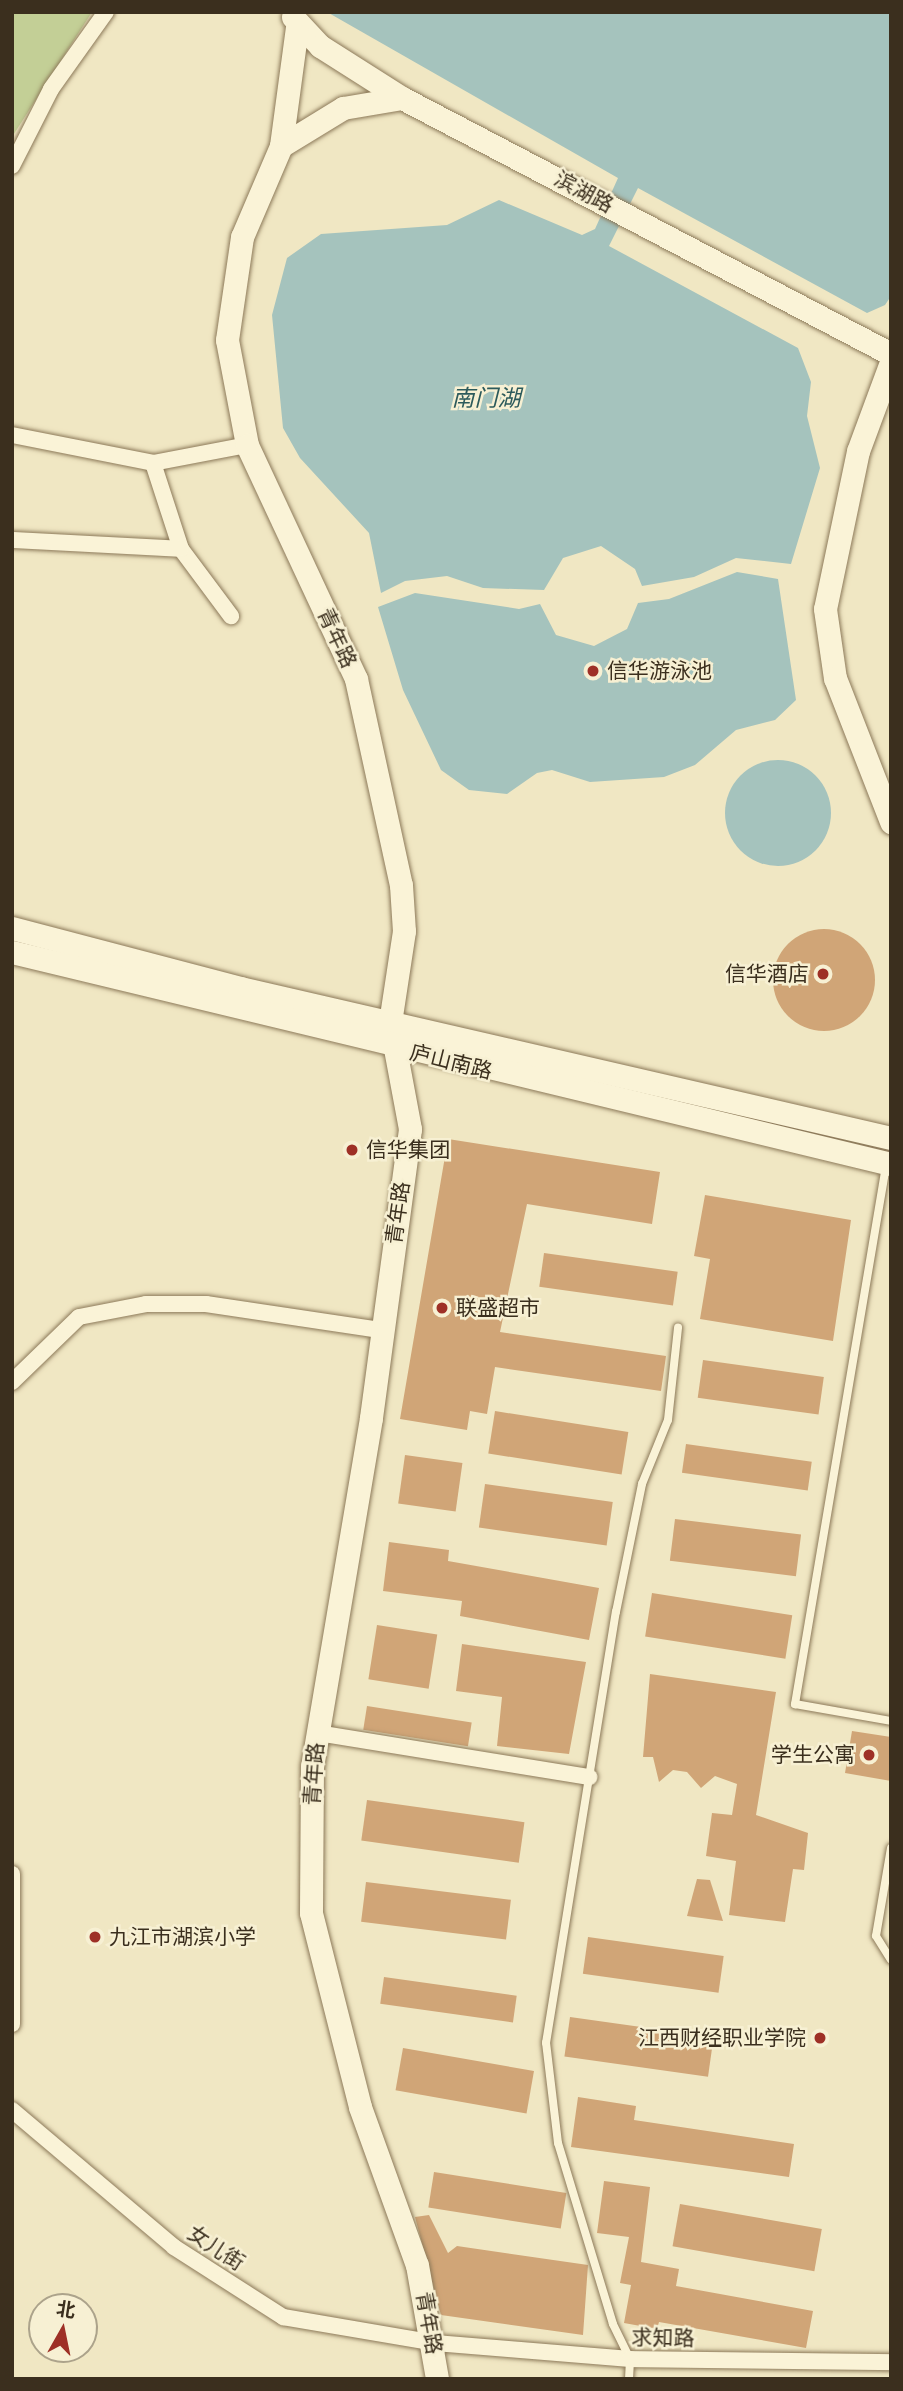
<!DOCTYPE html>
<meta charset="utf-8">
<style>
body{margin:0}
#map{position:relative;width:903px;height:2391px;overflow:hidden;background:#f0e7c3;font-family:"Source Serif 4","Noto Sans SC",serif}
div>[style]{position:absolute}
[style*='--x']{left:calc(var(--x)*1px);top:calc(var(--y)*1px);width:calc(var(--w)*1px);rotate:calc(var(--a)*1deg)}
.green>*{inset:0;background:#c3cf96}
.water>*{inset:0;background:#a5c3bd}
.round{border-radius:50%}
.building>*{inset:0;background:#d0a577;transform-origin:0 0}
.roads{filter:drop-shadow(0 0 2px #8c7959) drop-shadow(0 0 2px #8c7959)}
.lane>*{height:8px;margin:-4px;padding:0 4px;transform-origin:4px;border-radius:4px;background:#faf3d7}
.street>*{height:16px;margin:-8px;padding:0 8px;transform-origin:8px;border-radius:8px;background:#faf3d7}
.secondary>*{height:23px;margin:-11.5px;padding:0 11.5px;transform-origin:11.5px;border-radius:11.5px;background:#faf3d7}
.dots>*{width:19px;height:19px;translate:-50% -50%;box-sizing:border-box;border:4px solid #f7f0d3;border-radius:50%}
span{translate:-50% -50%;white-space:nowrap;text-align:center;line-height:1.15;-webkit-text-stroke:5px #f7f0d3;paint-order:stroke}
.street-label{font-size:21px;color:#3b2f1e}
.poi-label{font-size:21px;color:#3b2f1e}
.left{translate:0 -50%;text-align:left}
.right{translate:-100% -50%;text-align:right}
.water-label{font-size:23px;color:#2c5a5b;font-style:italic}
.frame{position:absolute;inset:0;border:14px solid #3b2f1e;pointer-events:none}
.north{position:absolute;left:28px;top:2293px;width:70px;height:70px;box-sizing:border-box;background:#f7f0d3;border:2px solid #aca38b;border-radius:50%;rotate:9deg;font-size:19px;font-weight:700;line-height:28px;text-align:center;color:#3b2f1e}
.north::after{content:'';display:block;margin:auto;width:24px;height:32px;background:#9e3026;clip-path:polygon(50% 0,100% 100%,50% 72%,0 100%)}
</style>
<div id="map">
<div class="green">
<i style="clip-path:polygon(12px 12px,92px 12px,12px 137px)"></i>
</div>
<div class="water">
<i style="clip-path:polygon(327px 12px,891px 12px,891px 296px,885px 305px,867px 313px,638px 188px,609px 246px,798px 348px,811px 382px,807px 416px,820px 468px,791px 564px,736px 558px,694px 577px,642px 586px,635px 569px,601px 546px,563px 558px,544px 590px,483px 588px,447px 576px,405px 581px,381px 593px,369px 533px,300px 458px,283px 428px,272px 315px,287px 258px,321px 234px,447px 225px,499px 200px,582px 235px,595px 229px,618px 178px)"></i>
<i style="clip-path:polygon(737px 572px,778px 579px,796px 700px,775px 720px,736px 730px,695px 765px,664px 777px,590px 782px,552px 770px,537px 773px,507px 794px,469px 790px,441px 770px,403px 690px,378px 607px,415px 593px,519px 609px,540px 604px,556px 635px,594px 646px,627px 629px,638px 603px,669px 599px)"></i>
<i class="round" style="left:725px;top:760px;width:106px;height:106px"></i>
</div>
<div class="building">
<i class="round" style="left:773px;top:929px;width:102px;height:102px"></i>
<i style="clip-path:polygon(448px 1139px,660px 1172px,652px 1224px,527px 1204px,500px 1332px,666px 1356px,661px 1391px,495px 1367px,487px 1414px,470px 1411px,467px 1430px,400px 1419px)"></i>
<i style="clip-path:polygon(705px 1195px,851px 1220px,833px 1341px,700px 1319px,710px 1259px,694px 1256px)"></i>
<i style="left:544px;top:1253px;width:135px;height:34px;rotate:8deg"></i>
<i style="left:703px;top:1360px;width:122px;height:38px;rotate:8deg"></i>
<i style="left:495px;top:1411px;width:135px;height:43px;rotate:9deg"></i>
<i style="left:686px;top:1444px;width:127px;height:29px;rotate:8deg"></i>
<i style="left:405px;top:1455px;width:58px;height:49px;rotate:8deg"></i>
<i style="left:485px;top:1484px;width:129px;height:44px;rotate:8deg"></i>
<i style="left:675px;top:1519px;width:127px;height:42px;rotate:7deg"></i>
<i style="clip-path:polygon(389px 1542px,449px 1550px,448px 1561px,599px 1588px,589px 1640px,460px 1616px,462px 1601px,383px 1591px)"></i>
<i style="left:652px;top:1593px;width:142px;height:44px;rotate:9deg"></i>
<i style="left:377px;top:1625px;width:61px;height:55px;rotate:9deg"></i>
<i style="clip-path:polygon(462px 1644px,586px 1662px,569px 1754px,497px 1746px,502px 1697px,456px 1691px)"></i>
<i style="clip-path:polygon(650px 1674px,776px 1692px,756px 1815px,808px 1833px,804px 1870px,793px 1869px,785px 1922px,729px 1915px,736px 1861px,706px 1856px,712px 1813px,732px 1815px,737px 1784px,715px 1776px,701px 1788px,687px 1772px,673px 1770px,659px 1782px,653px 1757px,643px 1757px)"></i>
<i style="left:367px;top:1706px;width:106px;height:24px;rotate:9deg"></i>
<i style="clip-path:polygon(852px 1731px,891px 1737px,891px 1781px,845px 1773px)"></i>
<i style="left:367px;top:1800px;width:159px;height:41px;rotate:8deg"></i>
<i style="clip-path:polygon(697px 1879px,710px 1880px,723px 1921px,687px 1916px)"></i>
<i style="left:366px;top:1882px;width:146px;height:40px;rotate:7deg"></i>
<i style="left:588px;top:1937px;width:137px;height:37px;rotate:8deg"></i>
<i style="left:384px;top:1977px;width:134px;height:27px;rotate:8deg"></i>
<i style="left:570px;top:2017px;width:145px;height:40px;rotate:8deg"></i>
<i style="left:403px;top:2048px;width:133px;height:43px;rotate:10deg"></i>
<i style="clip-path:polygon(578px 2097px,636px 2106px,634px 2120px,794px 2144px,789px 2177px,571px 2147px)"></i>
<i style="left:434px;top:2172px;width:134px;height:36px;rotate:9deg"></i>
<i style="clip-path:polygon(604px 2181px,650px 2187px,641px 2262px,679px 2269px,676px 2286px,813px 2311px,806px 2348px,659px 2322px,657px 2329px,624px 2323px,631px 2285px,620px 2283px,629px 2237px,597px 2233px)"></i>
<i style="left:680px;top:2204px;width:144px;height:43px;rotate:10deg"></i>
<i style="clip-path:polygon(429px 2215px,448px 2253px,457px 2246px,588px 2265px,583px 2335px,441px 2315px,415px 2217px)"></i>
</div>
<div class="roads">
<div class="lane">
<i style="--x:886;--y:1166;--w:546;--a:99.6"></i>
<i style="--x:795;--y:1704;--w:97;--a:10"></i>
<i style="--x:891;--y:1848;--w:89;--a:99.7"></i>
<i style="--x:876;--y:1936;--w:28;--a:58"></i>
<i style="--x:629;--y:2379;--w:20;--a:-87"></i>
<i style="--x:630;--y:2359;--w:39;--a:-116"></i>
<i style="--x:613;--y:2324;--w:189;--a:-106.9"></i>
<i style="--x:558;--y:2143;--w:101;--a:-96.8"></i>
<i style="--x:546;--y:2043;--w:437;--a:-80.8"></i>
<i style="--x:616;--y:1612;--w:131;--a:-78.5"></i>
<i style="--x:642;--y:1484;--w:69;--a:-67.9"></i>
<i style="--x:668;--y:1420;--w:93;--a:-83.8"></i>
</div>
<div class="street">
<i style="--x:12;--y:166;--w:86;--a:-63.1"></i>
<i style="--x:51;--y:89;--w:95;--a:-54.5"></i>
<i style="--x:12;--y:435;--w:144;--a:11.2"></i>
<i style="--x:153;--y:463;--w:96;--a:-10.8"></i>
<i style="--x:153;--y:463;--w:90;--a:72"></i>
<i style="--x:181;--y:549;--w:84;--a:53.3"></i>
<i style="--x:12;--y:540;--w:169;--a:3"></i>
<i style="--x:12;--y:1382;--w:93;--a:-44.1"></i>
<i style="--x:79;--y:1317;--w:68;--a:-11"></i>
<i style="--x:146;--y:1304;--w:60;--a:0"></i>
<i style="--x:206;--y:1304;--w:176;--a:8.5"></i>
<i style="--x:317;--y:1733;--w:276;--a:9.2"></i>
<i style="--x:12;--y:1874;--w:150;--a:90"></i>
<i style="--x:12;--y:2110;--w:212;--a:40.2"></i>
<i style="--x:174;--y:2247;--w:130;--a:32.7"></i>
<i style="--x:283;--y:2317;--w:154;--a:9.7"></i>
<i style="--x:435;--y:2343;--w:196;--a:4.7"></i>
<i style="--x:630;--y:2359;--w:261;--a:0.7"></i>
</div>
<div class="secondary">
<i style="--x:293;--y:17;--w:40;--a:47"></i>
<i style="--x:320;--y:46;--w:97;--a:32.4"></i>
<i style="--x:402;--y:98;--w:552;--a:27.63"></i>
<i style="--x:297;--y:27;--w:120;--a:97.7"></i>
<i style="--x:281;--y:146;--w:99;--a:113.2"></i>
<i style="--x:242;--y:237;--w:104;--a:98.3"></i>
<i style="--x:227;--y:340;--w:107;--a:79.2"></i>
<i style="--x:247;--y:445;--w:258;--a:65"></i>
<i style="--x:356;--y:679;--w:211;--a:77.7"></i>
<i style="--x:401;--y:885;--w:46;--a:86.3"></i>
<i style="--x:404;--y:931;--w:92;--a:98.7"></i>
<i style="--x:390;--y:1022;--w:109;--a:79.4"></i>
<i style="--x:410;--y:1129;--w:292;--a:97.7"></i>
<i style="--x:371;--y:1418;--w:353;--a:99.6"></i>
<i style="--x:312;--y:1766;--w:147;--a:90.4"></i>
<i style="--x:311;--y:1913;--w:200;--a:75.8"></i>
<i style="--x:360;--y:2107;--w:168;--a:70.2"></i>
<i style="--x:417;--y:2265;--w:116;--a:80"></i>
<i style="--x:281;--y:146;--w:73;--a:-31.5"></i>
<i style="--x:343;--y:108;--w:60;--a:-9.6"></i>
<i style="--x:891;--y:362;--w:95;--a:110.3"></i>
<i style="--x:858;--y:451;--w:161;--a:101.8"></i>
<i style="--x:825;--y:609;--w:70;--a:81.8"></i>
<i style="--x:835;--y:678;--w:155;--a:68.7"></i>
<i style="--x:12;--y:928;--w:236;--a:14.7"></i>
<i style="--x:240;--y:988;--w:668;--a:12.98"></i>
<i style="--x:12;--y:952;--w:904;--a:13.56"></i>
</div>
</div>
<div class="dots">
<i style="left:593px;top:671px;background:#9e3026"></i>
<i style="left:823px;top:974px;background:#9e3026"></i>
<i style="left:352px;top:1150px;background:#9e3026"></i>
<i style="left:442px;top:1308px;background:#9e3026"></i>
<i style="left:869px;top:1755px;background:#9e3026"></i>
<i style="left:95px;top:1937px;background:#9e3026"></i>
<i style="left:820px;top:2038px;background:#9e3026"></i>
</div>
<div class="street-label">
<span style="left:584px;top:192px;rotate:28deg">滨湖路</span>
<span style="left:337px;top:638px;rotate:65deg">青年路</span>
<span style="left:451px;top:1062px;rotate:14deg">庐山南路</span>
<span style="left:398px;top:1213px;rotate:-82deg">青年路</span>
<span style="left:314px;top:1774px;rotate:-86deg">青年路</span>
<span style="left:216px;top:2248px;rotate:33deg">女儿街</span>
<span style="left:429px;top:2323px;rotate:80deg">青年路</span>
<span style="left:663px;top:2338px;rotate:1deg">求知路</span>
</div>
<div class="poi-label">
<span class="left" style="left:607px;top:671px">信华游泳池</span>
<span class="right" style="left:809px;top:974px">信华酒店</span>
<span class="left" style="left:366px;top:1150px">信华集团</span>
<span class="left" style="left:456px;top:1308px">联盛超市</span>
<span class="right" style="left:855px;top:1755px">学生公寓</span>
<span class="left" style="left:109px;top:1937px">九江市湖滨小学</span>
<span class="right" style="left:806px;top:2038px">江西财经职业学院</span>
</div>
<div class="water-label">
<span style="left:486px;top:398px">南门湖</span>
</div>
<div class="frame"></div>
<div class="north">北</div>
</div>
